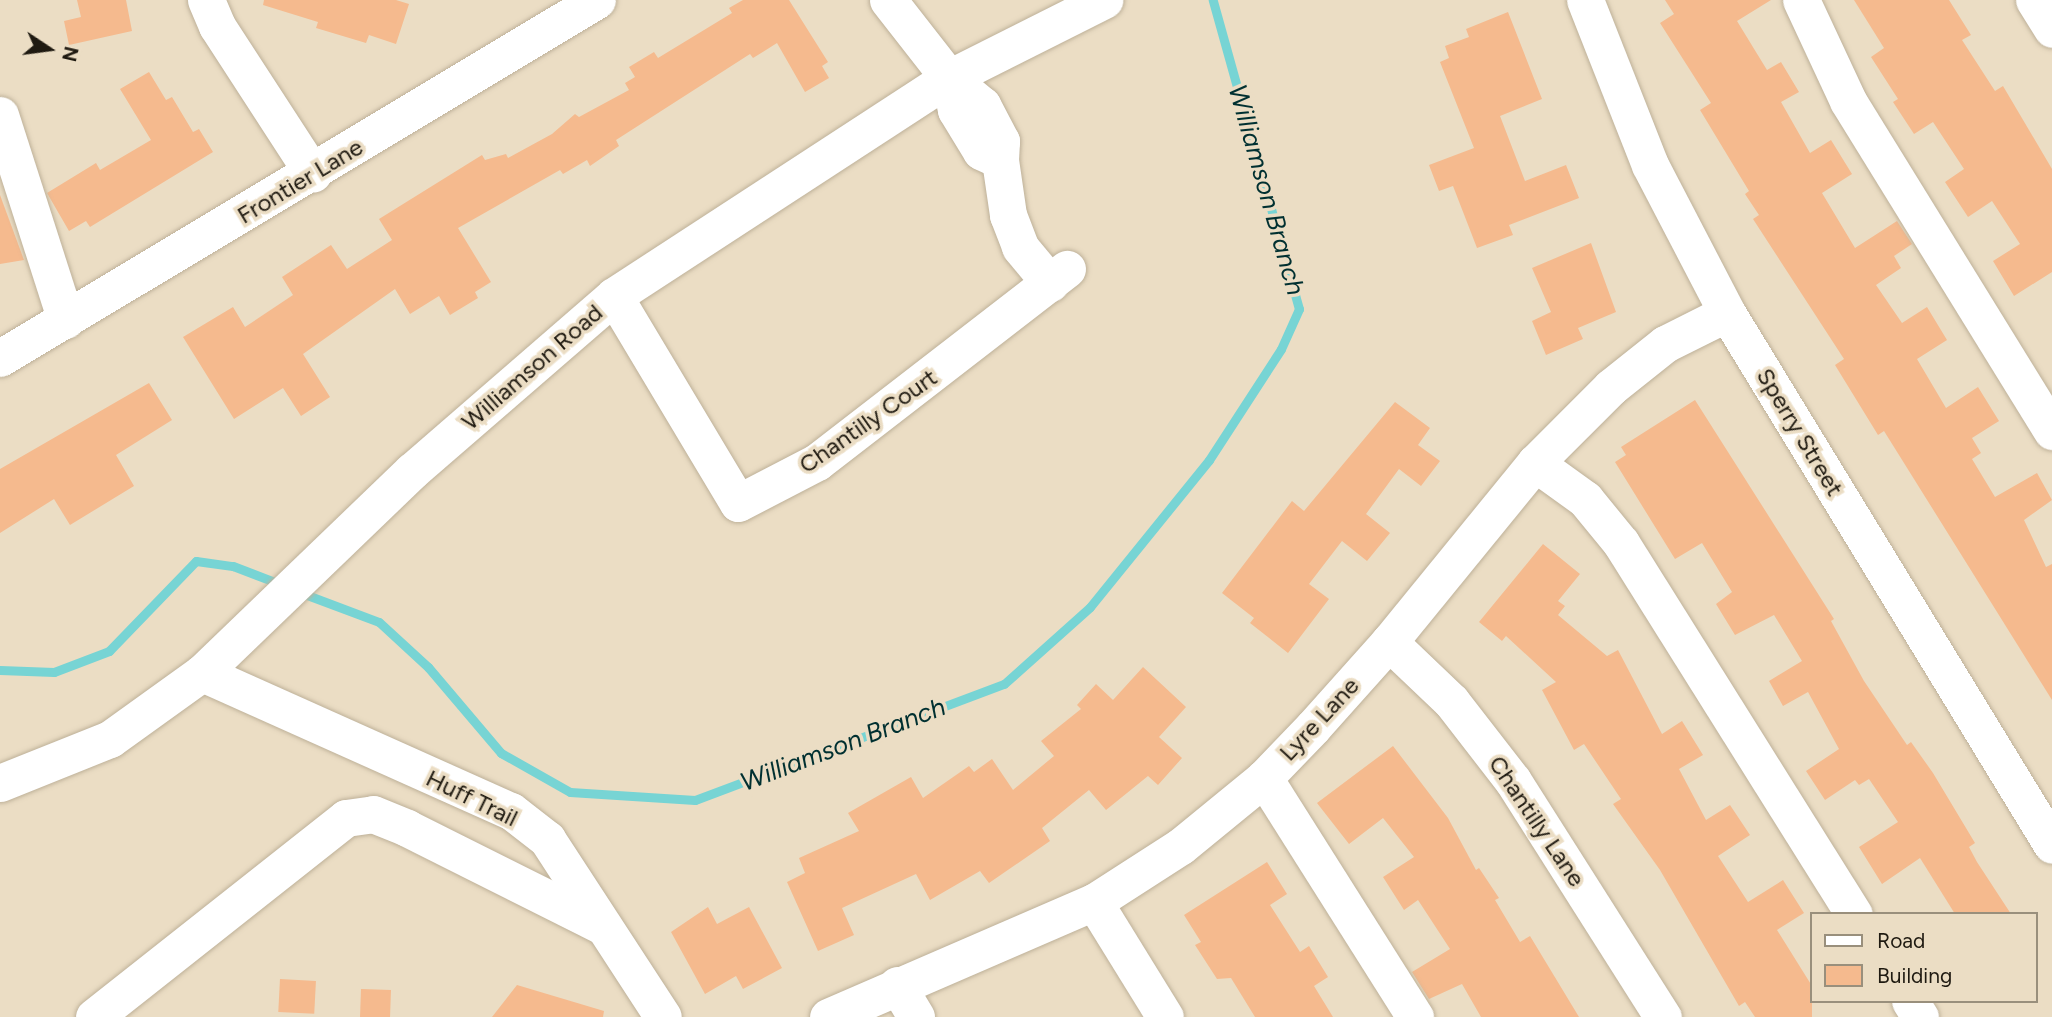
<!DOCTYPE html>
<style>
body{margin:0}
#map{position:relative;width:2052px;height:1017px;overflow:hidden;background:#ebddc4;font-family:Figtree,sans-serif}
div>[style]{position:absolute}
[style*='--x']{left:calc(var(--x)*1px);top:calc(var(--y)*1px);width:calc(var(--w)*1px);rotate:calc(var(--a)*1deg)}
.stream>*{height:9px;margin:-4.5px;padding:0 4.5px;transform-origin:4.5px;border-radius:4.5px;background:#77d4d4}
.building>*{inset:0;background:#f5ba8e;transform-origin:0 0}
.roads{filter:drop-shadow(0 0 2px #beb199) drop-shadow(0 0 2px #beb199)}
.minor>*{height:37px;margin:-18.5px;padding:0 18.5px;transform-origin:18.5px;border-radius:18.5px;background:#fff}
span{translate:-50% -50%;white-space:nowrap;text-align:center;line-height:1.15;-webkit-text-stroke:7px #ebddc4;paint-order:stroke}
.street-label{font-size:24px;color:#1f1a11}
.water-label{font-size:26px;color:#003031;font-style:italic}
.legend{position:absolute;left:1810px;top:912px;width:228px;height:91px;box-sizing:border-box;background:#ebddc4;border:2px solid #998f7c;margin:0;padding:9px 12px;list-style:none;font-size:21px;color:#1f1a11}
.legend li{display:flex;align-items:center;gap:14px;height:35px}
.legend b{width:35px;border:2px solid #998f7c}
.north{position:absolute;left:14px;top:14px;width:70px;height:70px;-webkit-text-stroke:5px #ebddc4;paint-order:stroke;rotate:103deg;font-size:19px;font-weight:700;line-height:28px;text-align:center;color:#1f1a11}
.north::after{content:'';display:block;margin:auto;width:24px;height:32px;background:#1f1a11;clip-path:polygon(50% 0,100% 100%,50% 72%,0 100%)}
</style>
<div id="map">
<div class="stream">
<i style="--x:299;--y:592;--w:85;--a:20.6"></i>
<i style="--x:379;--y:622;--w:67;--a:42.6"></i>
<i style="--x:428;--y:667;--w:113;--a:49.7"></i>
<i style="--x:501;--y:753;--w:79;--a:29.5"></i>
<i style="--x:570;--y:792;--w:125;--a:3.7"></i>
<i style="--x:695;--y:800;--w:330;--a:-20.6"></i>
<i style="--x:1004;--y:684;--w:115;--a:-41.8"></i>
<i style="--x:1090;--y:607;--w:189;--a:-51"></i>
<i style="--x:1209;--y:460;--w:132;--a:-57"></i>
<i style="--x:1281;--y:349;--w:44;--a:-65.8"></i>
<i style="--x:1299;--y:309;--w:321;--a:-105.6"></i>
<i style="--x:0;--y:670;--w:54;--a:2.1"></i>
<i style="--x:54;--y:672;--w:59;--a:-20.9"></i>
<i style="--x:109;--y:651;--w:125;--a:-46"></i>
<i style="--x:196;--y:561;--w:37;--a:8"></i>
<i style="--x:233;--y:566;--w:50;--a:21"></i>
</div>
<div class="building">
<i style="clip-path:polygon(77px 0,126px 0,132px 31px,69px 45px,64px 21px,81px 17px)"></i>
<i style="clip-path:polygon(264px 0,396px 0,409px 4px,396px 44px,369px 35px,366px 43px,316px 28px,318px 22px,263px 5px)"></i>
<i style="clip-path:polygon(743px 0,789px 0,828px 62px,822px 66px,829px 78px,805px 92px,777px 43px,753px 58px,750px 54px,616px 140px,619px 146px,590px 166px,587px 160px,563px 174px,560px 170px,458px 228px,491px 282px,475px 292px,478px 298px,450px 315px,439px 296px,410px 314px,395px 289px,303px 354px,330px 397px,301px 416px,283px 388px,234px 419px,183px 337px,233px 307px,245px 327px,293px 295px,282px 277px,331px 245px,347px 269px,392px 240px,379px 219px,482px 155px,485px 160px,506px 154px,508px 158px,552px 134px,575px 114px,579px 117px,629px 90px,625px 83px,635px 77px,629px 67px,654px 52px,658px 58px,732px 13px,729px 8px)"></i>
<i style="clip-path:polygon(1665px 0,1771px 0,1737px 21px,1767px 70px,1781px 62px,1799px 92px,1781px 102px,1810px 153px,1831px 140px,1852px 174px,1822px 193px,1855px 248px,1897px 221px,1912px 244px,1894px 256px,1901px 268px,1876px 285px,1902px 323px,1927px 307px,1947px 340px,1917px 359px,1946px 408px,1978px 387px,1999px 421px,1972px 438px,1981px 453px,1972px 459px,1995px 497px,2037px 473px,2052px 500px,2024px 520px,2046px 567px,2052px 564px,2052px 700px,1884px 431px,1878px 435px,1835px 365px,1844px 359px,1753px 219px,1759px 215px,1745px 194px,1749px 191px,1700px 110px,1711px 103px,1660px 23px,1674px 14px)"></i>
<i style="clip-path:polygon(1854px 0,1949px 0,1971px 35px,1962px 40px,1995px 91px,2003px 86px,2052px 169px,2052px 272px,2014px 296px,1993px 261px,2020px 244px,1992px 201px,1968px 217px,1945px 182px,1964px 169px,1933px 122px,1914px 134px,1893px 102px,1898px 99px,1871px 57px,1884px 48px)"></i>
<i style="clip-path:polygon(1508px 12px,1542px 99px,1500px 116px,1525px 181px,1566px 165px,1579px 198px,1509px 225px,1513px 235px,1477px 248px,1453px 186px,1439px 191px,1429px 165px,1474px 148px,1440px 62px,1449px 58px,1445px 46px,1469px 37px,1466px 29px)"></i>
<i style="clip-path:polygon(149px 72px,166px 100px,172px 97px,193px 132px,199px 129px,213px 152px,90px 227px,86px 221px,69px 231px,47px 193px,96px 163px,100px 170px,151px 140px,120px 89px)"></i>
<i style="clip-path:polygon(0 195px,24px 260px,0 264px)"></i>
<i style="clip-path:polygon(1591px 243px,1616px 312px,1578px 328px,1583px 339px,1546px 355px,1532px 321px,1551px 312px,1532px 268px)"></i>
<i style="clip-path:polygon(149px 383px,172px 420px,116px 455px,134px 486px,70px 525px,54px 499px,0 533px,0 469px)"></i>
<i style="clip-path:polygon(1695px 400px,1834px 619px,1831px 621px,1864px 681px,1907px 745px,1911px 742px,1933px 773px,1975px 843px,1969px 847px,1977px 862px,2011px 914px,1955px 914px,1920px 858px,1882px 884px,1859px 847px,1898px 822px,1869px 779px,1859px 785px,1855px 780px,1825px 800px,1806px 771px,1839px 749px,1808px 692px,1783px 706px,1769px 681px,1802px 661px,1774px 615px,1735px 635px,1716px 604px,1732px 592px,1702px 543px,1675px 559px,1615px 462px,1626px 455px,1621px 447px)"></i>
<i style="clip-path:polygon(1395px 402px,1430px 428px,1418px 445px,1440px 461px,1421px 486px,1399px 469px,1366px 514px,1390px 533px,1367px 561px,1342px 541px,1309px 584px,1329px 599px,1288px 653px,1250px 623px,1254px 618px,1222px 593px,1292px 501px,1304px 511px)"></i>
<i style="clip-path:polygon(1543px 544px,1580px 574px,1558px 601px,1565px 606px,1558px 615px,1607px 656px,1618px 650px,1662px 734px,1682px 721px,1703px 755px,1679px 769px,1706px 820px,1730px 805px,1750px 835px,1718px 856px,1748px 902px,1783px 880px,1804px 913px,1777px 930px,1812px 986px,1812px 1017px,1755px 1017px,1745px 1002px,1739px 1006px,1660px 870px,1613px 804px,1621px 799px,1584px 744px,1574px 750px,1542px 690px,1556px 682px,1506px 636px,1502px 641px,1479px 622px)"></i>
<i style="clip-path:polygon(1143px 667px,1186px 707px,1159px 737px,1182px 758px,1158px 785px,1148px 776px,1106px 810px,1089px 790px,1042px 828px,1050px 841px,989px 883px,980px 871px,930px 900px,916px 874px,842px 908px,854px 935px,818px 951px,787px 882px,805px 873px,799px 858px,859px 831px,848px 813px,911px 777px,923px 798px,969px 766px,974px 772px,992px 759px,1013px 790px,1054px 756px,1041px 741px,1081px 709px,1077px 705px,1096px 684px,1113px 700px)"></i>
<i style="clip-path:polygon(1393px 746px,1448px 818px,1476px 870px,1479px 868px,1499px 898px,1495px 900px,1520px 942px,1530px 936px,1579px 1017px,1481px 1017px,1462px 984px,1429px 999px,1412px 972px,1450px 949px,1418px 900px,1404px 910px,1383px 877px,1414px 857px,1383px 818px,1349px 844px,1317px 803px)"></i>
<i style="clip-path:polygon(1267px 862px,1287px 894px,1270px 905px,1300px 952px,1309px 946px,1328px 977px,1314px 986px,1333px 1017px,1255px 1017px,1231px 978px,1217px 979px,1195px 945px,1201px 942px,1184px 915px)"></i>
<i style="clip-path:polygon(708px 907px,717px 924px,749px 907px,782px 968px,743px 989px,736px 976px,705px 994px,671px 932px)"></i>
<i style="left:280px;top:979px;width:36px;height:33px;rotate:3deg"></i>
<i style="clip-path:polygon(517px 985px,604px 1011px,603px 1017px,492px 1017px)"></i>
<i style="left:361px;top:989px;width:30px;height:28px;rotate:2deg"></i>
</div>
<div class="roads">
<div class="minor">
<i style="--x:206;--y:0;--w:28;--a:67"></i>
<i style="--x:217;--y:26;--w:176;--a:57"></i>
<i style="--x:888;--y:0;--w:99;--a:52"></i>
<i style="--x:949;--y:78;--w:43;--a:39.3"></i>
<i style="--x:982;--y:105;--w:41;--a:62.2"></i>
<i style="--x:1001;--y:141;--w:19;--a:93"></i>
<i style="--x:1000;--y:160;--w:21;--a:-155"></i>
<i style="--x:981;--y:151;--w:48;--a:-121.4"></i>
<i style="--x:956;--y:110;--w:33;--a:-102"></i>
<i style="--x:1585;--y:0;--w:177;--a:68.5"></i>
<i style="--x:1650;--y:165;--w:167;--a:62.5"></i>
<i style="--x:1727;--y:313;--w:623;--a:58.58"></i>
<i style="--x:1801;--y:0;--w:111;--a:65"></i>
<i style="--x:1848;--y:101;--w:388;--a:58.3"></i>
<i style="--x:2034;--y:0;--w:34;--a:58"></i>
<i style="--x:0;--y:115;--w:215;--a:72.2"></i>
<i style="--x:1000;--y:160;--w:56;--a:81.7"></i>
<i style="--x:1008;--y:215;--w:34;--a:69"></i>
<i style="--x:1020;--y:247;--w:47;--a:50.2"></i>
<i style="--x:614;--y:296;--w:241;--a:59.1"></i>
<i style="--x:738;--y:503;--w:89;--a:-27.4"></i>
<i style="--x:817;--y:462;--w:316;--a:-37.7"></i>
<i style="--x:0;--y:358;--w:696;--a:-30.95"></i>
<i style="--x:1535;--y:463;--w:62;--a:35.8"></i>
<i style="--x:1585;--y:499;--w:57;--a:50.7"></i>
<i style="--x:1621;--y:543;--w:438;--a:57.9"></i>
<i style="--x:1389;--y:642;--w:86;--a:43.6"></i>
<i style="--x:1451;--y:701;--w:101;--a:52.2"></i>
<i style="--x:1513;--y:781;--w:280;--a:57.6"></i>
<i style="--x:202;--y:673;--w:338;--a:24.1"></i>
<i style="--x:511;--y:811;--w:46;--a:37.9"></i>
<i style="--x:547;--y:839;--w:212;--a:56.9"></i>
<i style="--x:1264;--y:778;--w:283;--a:57.7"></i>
<i style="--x:0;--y:783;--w:118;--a:-21.8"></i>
<i style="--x:110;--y:739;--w:113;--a:-35.7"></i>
<i style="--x:202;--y:673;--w:291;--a:-43.9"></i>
<i style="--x:412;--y:471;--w:267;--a:-40.9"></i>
<i style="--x:614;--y:296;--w:400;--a:-33.1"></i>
<i style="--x:949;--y:78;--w:174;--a:-26.7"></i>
<i style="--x:1094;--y:902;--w:135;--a:58.3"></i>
<i style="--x:897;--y:985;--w:37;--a:59"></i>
<i style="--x:1910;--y:1001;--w:19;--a:58"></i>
<i style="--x:94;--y:1017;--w:321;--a:-38.3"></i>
<i style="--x:346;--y:818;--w:27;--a:-8"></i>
<i style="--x:373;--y:814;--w:37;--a:22"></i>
<i style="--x:407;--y:828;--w:219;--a:26.6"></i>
<i style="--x:828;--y:1017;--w:290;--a:-23.4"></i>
<i style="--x:1094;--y:902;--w:103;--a:-32.8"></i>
<i style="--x:1181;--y:846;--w:107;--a:-39.3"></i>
<i style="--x:1264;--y:778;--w:71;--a:-46.1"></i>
<i style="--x:1313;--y:727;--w:114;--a:-48.2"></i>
<i style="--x:1389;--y:642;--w:231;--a:-50.8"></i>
<i style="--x:1535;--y:463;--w:107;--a:-45"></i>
<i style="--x:1611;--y:387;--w:69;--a:-38.5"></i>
<i style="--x:1665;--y:344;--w:69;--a:-26.6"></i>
</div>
</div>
<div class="street-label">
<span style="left:300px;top:181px;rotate:-31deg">Frontier Lane</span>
<span style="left:532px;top:367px;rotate:-41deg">Williamson Road</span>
<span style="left:868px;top:421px;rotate:-35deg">Chantilly Court</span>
<span style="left:1800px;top:432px;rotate:59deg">Sperry Street</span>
<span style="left:1319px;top:719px;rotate:-47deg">Lyre Lane</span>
<span style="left:472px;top:798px;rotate:26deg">Huff Trail</span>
<span style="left:1537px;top:821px;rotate:56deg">Chantilly Lane</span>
</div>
<div class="water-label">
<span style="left:1266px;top:190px;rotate:74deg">Williamson Branch</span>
<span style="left:843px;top:745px;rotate:-21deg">Williamson Branch</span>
</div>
<ul class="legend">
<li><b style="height:9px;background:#fff"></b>Road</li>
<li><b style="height:19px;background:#f5ba8e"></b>Building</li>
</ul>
<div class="north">N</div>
</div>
